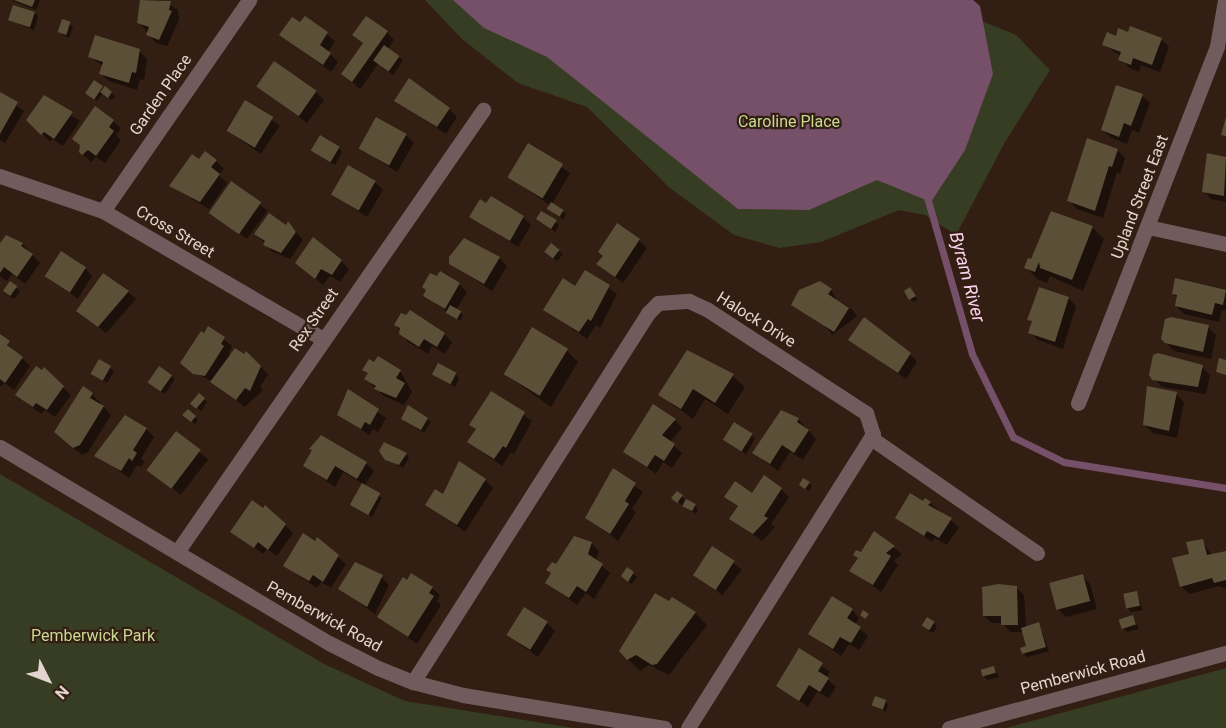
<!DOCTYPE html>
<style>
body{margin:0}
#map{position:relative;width:1226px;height:728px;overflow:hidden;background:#331e13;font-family:Roboto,sans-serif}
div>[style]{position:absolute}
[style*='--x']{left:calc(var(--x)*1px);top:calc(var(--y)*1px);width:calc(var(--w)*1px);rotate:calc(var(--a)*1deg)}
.green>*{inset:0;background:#373d22}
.water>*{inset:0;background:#765069}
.shadow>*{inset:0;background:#0007;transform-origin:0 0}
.stream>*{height:7px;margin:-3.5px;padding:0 3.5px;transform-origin:3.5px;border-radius:3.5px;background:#765069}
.building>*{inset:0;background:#5b4f38;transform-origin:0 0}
.minor>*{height:15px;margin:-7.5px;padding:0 7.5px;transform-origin:7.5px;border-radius:7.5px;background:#715b5c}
span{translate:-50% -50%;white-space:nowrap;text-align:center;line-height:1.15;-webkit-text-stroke:4.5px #331e13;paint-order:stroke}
.street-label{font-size:16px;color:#e3d5cd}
.park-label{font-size:16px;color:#c8d992}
.water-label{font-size:18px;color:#fdd4ee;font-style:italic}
.north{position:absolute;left:18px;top:650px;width:60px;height:60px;-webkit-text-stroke:4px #331e13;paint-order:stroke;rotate:132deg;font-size:16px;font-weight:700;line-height:24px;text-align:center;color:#e3d5cd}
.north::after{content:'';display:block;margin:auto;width:21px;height:27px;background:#e3d5cd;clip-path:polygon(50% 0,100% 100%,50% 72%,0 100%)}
</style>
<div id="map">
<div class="green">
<i style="clip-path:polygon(425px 0,930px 0,1016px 35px,1050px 70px,1005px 142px,956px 235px,925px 215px,899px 210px,821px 242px,780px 248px,734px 235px,670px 188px,587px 107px,518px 83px,462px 39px)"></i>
<i style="clip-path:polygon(0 474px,324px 664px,405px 701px,574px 728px,0 728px)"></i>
<i style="clip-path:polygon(1226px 668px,1226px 728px,1006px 728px)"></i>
</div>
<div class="water">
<i style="clip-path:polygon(453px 0,973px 0,980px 6px,993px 74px,965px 150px,931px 202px,877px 180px,809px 210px,738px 209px,547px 57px,484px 28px)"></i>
</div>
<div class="shadow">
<i style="clip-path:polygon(11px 0,40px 0,36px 10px)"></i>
<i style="clip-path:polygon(145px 0,163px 0,178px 10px,179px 20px,167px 46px,156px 43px,139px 22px,142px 11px,139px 8px)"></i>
<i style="clip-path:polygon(35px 13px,38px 17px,34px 30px,10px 20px)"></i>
<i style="clip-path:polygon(305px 18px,335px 41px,328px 52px,338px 62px,331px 72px,281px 35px)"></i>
<i style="clip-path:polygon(70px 24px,73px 27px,69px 38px,58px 32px)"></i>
<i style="clip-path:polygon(387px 32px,394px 40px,388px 49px,403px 60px,393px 75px,378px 64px,360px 89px,343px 74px,363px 44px,354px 35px)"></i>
<i style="clip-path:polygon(1116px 38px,1161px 39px,1169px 47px,1160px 72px,1141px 65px,1139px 72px,1128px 67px,1121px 56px,1104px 45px)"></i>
<i style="clip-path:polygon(139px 51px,147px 59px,144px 80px,140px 79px,137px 90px,109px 81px,101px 74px,103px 66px,90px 57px)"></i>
<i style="clip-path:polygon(258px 86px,316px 92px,324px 100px,307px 123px)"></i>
<i style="clip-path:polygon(102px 87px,115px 96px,112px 100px,103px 93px,97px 101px,91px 96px)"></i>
<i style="clip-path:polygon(0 94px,24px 111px,5px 143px,0 140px)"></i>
<i style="clip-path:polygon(1142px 96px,1150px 103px,1139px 133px,1132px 130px,1127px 144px,1110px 137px,1102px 129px)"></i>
<i style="clip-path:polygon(44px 97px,80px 121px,63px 146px,52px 139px,50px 142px,28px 119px)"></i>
<i style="clip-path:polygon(396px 101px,449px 109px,457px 117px,446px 134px)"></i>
<i style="left:245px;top:102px;width:42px;height:34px;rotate:34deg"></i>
<i style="clip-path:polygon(113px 121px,121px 129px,116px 135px,121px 140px,105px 163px,96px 157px,91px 162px,80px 151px)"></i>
<i style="clip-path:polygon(406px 135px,414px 143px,397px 172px,360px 148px)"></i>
<i style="clip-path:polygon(1088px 140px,1118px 151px,1125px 158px,1120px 174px,1117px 172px,1103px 218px,1077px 209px,1069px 201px)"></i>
<i style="clip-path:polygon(529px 145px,570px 173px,552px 204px,566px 214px,563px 220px,552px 212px,551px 206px,509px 177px)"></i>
<i style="clip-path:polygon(339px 148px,342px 152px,335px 165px,313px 151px)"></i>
<i style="clip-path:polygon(1209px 155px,1226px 158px,1226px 202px,1211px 199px,1204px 191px)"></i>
<i style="clip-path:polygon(216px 161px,224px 169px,219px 175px,227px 183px,209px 209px,171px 186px)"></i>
<i style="clip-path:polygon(375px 182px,383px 190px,367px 217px,333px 194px)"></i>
<i style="left:231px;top:183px;width:46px;height:35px;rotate:37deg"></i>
<i style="clip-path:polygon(487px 205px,523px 217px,531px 225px,518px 247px,471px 216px)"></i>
<i style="clip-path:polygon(1052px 213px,1093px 228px,1104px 239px,1083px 291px,1050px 276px,1047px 283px,1037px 279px,1026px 267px,1032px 261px)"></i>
<i style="clip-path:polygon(538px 219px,556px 222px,559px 225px,555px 232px)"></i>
<i style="clip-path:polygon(289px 224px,303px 240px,290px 259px,273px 252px,256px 234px)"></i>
<i style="clip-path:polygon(639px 240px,647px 248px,623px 283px,598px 263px,604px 256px)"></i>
<i style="clip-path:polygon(22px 244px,40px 263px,25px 284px,12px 274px,7px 281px,0 276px,0 246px)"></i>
<i style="clip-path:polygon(559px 251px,563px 254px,557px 261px,550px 256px)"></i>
<i style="clip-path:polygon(499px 258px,507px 266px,492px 291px,451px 263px)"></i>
<i style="clip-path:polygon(341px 261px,349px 269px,340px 282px,330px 276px,323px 285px,305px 270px)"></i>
<i style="clip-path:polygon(85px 268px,92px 276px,78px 299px,47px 276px)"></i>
<i style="clip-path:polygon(586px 272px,617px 294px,600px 328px,596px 325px,587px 339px,545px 309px,576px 288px)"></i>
<i style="clip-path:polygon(1177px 279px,1226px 291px,1226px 311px,1222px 310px,1219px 322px,1184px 314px,1176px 306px,1178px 298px,1173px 294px)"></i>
<i style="clip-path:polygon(10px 283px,20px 291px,14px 299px,8px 295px)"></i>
<i style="clip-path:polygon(459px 284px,467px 292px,456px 310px,463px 315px,460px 321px,425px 296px)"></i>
<i style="clip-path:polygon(910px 289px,918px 300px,913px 302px,910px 299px)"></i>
<i style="clip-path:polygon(831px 290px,837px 300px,849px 307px,832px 332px,793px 304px)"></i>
<i style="clip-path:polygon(128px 292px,136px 299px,106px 333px,78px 311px)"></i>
<i style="clip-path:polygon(1068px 298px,1076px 306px,1063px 349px,1038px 340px,1030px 332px,1033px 323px,1029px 319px)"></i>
<i style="left:851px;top:308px;width:10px;height:31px;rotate:53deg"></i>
<i style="clip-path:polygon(396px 324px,444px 334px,452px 342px,445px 354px,432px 346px,428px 354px,408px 342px)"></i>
<i style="clip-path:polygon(1208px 327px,1216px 335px,1211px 359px,1174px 351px,1163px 339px)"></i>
<i style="clip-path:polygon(209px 328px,232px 346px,229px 353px,231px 355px,235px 350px,252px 358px,268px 374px,260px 387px,263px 390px,245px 407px,213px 382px,190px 370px)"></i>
<i style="clip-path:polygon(0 337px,30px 366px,14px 390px,5px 383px,0 387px)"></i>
<i style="clip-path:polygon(850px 340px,910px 354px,917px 362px,906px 379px)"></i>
<i style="clip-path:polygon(567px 351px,578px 362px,551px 407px,505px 374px)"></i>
<i style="clip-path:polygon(1202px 367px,1210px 375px,1206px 394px,1162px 387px,1150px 375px)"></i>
<i style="clip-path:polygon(110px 368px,114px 371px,107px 383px,96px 377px)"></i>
<i style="clip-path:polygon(44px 369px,71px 395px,55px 417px,45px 410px,41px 414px,17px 395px)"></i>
<i style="clip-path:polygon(364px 369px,400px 371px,412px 392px,404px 405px,384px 396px,366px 379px,369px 374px)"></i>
<i style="clip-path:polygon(433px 374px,456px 374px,459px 378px,455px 387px)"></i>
<i style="clip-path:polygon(171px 376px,175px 379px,165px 394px,153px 386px)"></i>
<i style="clip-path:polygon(733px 376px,745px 387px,728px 414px,705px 399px,693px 419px,660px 395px)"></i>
<i style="clip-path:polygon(348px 392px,386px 418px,378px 432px,373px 429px,369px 435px,339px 414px)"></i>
<i style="clip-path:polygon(491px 393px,532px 421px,514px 454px,511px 452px,502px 466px,469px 442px,477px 431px,471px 425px)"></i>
<i style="clip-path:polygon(92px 394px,111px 415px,88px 452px,82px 455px,64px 440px)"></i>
<i style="clip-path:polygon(1176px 394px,1184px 402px,1177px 438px,1153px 433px,1145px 425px)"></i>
<i style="clip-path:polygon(204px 399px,207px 402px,201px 411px,196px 407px)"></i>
<i style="clip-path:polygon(188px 411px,198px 420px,195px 424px,184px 415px)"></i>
<i style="clip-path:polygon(781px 412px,799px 420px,816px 439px,803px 460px,790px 452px,778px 471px,754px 453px)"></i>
<i style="clip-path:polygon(403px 419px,427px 419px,431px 422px,424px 433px)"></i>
<i style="clip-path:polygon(675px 420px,682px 428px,670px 442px,682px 453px,672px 468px,663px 462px,656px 474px,625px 451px)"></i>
<i style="clip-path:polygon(146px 429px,154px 437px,141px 458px,144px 462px,141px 467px,137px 465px,129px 478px,96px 455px)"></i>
<i style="left:176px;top:434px;width:41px;height:45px;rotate:38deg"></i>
<i style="clip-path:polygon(752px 435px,755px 439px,746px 454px,729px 443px)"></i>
<i style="clip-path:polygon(406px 454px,409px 458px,403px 468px,387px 459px)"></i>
<i style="clip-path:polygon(366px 463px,374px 471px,364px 486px,382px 498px,372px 517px,352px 505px,363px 484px,343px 472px,335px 487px,305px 466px)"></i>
<i style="clip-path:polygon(614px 471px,643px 492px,632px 509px,636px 512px,618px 541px,587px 518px)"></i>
<i style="clip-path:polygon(485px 480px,493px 488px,465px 532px,427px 504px)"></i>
<i style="clip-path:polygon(809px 483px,812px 486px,809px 491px,804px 488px)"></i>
<i style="clip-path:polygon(781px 489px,789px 497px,771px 524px,775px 527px,762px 541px,731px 518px,738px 507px,726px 496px)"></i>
<i style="clip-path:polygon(677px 493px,685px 500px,682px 505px,677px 501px)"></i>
<i style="clip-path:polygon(923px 503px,930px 503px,959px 527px,947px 545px,935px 538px,932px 542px,897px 518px)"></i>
<i style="clip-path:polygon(685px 506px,695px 506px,698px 509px,696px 514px)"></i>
<i style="clip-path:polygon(285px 525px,293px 533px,277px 556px,267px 549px,263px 554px,232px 532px)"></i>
<i style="clip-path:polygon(875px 533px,902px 554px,894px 561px,898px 565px,881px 592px,851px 570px)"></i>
<i style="clip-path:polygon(317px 539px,346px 564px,331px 588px,321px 582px,317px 588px,285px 566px)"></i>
<i style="clip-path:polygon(1202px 540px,1212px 556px,1226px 552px,1226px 589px,1219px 586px,1189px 594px,1181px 586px,1191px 555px)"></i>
<i style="clip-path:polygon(591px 543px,599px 551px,596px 561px,610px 573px,594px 599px,586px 593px,577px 605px,547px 583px,556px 566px)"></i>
<i style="left:713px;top:548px;width:36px;height:32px;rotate:37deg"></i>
<i style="clip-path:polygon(627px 569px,637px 577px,632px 584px,626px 580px)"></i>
<i style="clip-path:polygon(1082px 576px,1090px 584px,1097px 609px,1066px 617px,1058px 609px)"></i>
<i style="clip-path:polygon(382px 577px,389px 585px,375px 614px,340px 589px)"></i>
<i style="clip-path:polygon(1016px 587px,1024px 595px,1026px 628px,1039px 624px,1049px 651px,1027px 657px,1023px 653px,1028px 647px,1024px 632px,1010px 632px,1002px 623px,992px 623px,984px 616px)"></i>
<i style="clip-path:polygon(432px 588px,440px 595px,437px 601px,441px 605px,417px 644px,379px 617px)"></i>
<i style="clip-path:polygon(1136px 593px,1143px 610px,1131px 612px,1128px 608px)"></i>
<i style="clip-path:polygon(669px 603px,695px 613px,707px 625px,669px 675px,649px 665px,640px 671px,628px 659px)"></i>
<i style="clip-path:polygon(852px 610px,859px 618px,855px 625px,868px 636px,859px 650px,849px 644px,841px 656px,810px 634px)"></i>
<i style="clip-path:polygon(1133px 617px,1139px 629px,1127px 632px,1123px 628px)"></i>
<i style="clip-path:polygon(547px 623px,555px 631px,538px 657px,508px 635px)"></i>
<i style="clip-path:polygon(934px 623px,937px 627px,933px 633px,927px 630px)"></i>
<i style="clip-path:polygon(800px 650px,830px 672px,826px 678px,836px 687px,829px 698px,817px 692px,808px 707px,778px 686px)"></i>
<i style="clip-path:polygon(994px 667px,999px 677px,988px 680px,984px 677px)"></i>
<i style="clip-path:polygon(885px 701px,888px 704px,886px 712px,873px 704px)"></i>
</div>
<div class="stream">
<i style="--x:927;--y:197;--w:163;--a:74"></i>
<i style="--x:972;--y:354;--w:93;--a:63.7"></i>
<i style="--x:1013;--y:437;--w:57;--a:26.1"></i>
<i style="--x:1064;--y:462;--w:164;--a:9.1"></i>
</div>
<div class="building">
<i style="clip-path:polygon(14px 0,35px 0,32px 7px)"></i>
<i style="clip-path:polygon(140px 0,171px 1px,169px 10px,172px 11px,159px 40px,146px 35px,149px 27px,137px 23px)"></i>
<i style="left:13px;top:5px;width:23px;height:16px;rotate:18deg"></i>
<i style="clip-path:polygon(305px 16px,328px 32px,320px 45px,331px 53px,323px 65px,279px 35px,292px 17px,300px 22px)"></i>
<i style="clip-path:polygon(366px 16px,388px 31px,352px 82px,341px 74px,363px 43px,352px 35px)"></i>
<i style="left:62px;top:19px;width:9px;height:14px;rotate:18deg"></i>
<i style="clip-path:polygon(1130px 26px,1162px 38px,1152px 65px,1133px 58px,1131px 65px,1118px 60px,1121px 52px,1102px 45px,1107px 32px,1116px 36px,1118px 28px,1128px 32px)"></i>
<i style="clip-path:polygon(95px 35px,140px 49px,136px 73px,132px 72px,129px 83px,99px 74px,103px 62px,88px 57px)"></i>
<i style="left:384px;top:45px;width:19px;height:19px;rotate:35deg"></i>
<i style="left:274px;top:61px;width:52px;height:31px;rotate:35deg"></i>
<i style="clip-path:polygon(409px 78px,450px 108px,437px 127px,394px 101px)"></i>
<i style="left:94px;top:80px;width:11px;height:16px;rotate:34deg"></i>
<i style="clip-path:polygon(1116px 85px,1143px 94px,1131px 126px,1124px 123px,1119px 137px,1101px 130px)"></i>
<i style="clip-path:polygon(105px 86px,112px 92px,108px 98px,100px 92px)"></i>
<i style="clip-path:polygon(0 92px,18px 102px,0 134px)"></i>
<i style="clip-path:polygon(44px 95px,73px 112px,54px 139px,44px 132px,41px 135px,26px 120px)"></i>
<i style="left:245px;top:100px;width:33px;height:36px;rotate:31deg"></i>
<i style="clip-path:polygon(95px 106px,114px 120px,109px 127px,114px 131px,96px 156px,88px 150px,82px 155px,79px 152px,80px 145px,72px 139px)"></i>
<i style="left:376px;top:117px;width:35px;height:36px;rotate:29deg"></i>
<i style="clip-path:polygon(1226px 117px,1226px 136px,1221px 135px)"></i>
<i style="left:320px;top:135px;width:23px;height:18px;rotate:31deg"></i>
<i style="clip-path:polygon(1087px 138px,1118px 149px,1112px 167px,1109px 166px,1095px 211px,1067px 201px)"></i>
<i style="left:528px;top:143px;width:41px;height:40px;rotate:31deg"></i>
<i style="clip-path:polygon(205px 151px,217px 160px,211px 167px,220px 174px,200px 202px,169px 186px,192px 154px,199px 159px)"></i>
<i style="clip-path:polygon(1207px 153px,1226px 157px,1224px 196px,1202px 192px)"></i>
<i style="left:348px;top:165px;width:32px;height:34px;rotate:30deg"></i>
<i style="left:231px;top:181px;width:37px;height:39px;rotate:35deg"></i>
<i style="clip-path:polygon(491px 196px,524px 216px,510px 241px,469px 217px,480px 199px,486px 203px)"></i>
<i style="left:551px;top:202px;width:15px;height:8px;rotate:32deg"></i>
<i style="clip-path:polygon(541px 211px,557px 220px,551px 229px,536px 219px)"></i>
<i style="clip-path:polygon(1051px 211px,1093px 226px,1072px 280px,1040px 268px,1039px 262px,1035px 272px,1024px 268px,1028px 258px,1031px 259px)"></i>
<i style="clip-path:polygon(269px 213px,286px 225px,288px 221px,296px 232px,281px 253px,263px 245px,265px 241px,254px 234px)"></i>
<i style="clip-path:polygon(617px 223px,640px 239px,615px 277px,596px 264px,603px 256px,598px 252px)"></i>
<i style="clip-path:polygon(6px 235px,23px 243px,21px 246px,33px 254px,17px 277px,4px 267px,0 273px,0 243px)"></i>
<i style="clip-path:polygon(313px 237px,342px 260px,332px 275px,321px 269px,315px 279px,295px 263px)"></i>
<i style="clip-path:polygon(464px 238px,500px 257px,484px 284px,449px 264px,449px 257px)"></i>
<i style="left:551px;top:243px;width:11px;height:11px;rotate:38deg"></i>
<i style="left:61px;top:251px;width:30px;height:30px;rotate:33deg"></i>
<i style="clip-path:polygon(585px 270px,610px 285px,591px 321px,588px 319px,579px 332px,543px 310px,563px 278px,575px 286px)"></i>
<i style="clip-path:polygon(440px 271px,460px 283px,445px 309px,423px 296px,426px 290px,422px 287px,430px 273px,437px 276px)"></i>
<i style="clip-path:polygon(103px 273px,129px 291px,98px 327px,76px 311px)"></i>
<i style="clip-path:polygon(1175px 278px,1226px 290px,1223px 305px,1215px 303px,1212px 315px,1175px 306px,1177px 295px,1172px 294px)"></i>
<i style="left:10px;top:281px;width:9px;height:12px;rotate:36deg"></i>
<i style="clip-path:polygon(820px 281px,832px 289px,828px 294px,849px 308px,834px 332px,791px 305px,799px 290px)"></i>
<i style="clip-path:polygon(910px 287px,916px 296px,909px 300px,904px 291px)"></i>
<i style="clip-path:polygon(1039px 287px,1069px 297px,1055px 342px,1028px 333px,1032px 321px,1027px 320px)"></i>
<i style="left:450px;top:305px;width:13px;height:9px;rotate:29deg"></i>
<i style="clip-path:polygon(410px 310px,445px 333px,437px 347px,424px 339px,419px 347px,399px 334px,400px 328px,394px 325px,401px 313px,406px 315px)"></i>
<i style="clip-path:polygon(864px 317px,911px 353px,898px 373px,848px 340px)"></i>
<i style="clip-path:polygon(1171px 317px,1209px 325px,1203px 352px,1165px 343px,1161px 339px,1165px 319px)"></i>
<i style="clip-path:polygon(208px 326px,225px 337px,221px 344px,224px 346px,205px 376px,193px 374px,180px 363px,201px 331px,204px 333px)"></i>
<i style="left:532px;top:327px;width:42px;height:55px;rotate:31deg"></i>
<i style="clip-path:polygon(0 334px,10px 341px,7px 345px,23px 357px,5px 383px,0 379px)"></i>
<i style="clip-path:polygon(235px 348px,244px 354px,246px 351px,261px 366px,250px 391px,245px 388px,236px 400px,210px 382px)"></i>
<i style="clip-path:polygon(687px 350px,734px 374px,715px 403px,693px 389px,681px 409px,658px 395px)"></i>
<i style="clip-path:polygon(1158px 353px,1203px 365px,1198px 387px,1152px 380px,1149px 375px,1153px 355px)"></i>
<i style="clip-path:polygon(378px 356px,401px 370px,396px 378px,405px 383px,396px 398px,374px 389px,376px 386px,364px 379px,368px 373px,362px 370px,369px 359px,374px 362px)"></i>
<i style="clip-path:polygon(1219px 358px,1226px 360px,1226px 375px,1216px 372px)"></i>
<i style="left:99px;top:359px;width:14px;height:17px;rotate:30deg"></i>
<i style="left:438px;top:363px;width:21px;height:13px;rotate:28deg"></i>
<i style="clip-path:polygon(36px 366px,42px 370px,44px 367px,64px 386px,47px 410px,36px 403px,33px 407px,15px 395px)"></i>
<i style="left:159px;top:366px;width:16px;height:20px;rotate:35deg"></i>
<i style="clip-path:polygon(83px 386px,93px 393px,90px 398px,104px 406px,80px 445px,73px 448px,54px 432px)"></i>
<i style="clip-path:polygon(1147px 386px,1177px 392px,1169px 431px,1143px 425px)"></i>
<i style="clip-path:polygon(348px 389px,379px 409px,370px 425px,365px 422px,361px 429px,337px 415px)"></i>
<i style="clip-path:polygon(491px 391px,525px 412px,506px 448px,503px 446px,494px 459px,467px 442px,476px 429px,469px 425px)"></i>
<i style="left:199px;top:393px;width:8px;height:14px;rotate:40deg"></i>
<i style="clip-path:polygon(653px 404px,676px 419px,662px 435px,675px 444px,664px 461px,655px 455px,647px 467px,623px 452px)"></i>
<i style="clip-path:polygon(408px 405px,428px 418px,421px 430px,401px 419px)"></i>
<i style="clip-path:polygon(188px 409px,196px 416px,191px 422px,182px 415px)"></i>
<i style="clip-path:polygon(781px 410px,799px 418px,797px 422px,809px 430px,794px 453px,782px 445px,770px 464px,752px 453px)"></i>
<i style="clip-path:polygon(125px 415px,147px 428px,133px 450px,137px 453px,132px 461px,129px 458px,121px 471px,94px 456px)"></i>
<i style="left:734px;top:422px;width:22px;height:21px;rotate:32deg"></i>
<i style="left:176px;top:431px;width:31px;height:49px;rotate:37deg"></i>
<i style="clip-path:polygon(321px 435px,367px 462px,357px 479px,335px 466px,327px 480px,303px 466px,312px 450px,309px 449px)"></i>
<i style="clip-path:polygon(384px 442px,407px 453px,399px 465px,385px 460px,379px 451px)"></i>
<i style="clip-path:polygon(459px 461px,486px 479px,457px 525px,425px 505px,435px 489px,443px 494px)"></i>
<i style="clip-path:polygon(613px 468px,636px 483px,625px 501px,629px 504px,610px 534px,585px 518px)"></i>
<i style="clip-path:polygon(764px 475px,782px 488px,764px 516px,768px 518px,753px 534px,729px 519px,738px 506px,724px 497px,735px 481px,752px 493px)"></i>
<i style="clip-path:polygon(803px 478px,810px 482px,805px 489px,799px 485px)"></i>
<i style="left:362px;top:483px;width:21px;height:25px;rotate:29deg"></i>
<i style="clip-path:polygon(677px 491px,683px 495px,677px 503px,671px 498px)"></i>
<i style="clip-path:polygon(910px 493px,923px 501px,925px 498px,931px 502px,928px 505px,952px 518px,939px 538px,927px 531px,924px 536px,895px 518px)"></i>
<i style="left:686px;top:499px;width:11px;height:8px;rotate:27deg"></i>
<i style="clip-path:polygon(252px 500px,263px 508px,265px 505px,286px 524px,268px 550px,258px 542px,254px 548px,230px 532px)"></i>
<i style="clip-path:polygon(874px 531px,895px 546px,886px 553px,891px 556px,873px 585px,849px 571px,858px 558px,853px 555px,856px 550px,861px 552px)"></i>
<i style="clip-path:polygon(303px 533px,315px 541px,317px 537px,339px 555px,323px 582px,313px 575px,309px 581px,283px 566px)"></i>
<i style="clip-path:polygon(574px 536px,592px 542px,588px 554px,603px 564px,586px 592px,577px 586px,569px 598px,545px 583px,551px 573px,546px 570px,552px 562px,556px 564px)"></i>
<i style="clip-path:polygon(1203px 539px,1207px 555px,1226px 551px,1226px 580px,1214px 583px,1212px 578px,1180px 587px,1172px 558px,1189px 554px,1186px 542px)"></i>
<i style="left:712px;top:546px;width:27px;height:35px;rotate:33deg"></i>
<i style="clip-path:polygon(355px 562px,383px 575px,367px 607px,338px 589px)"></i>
<i style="clip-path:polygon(627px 567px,634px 572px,628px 582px,621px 576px)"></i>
<i style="clip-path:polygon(411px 573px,433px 587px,429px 593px,434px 596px,408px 637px,377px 617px,403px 577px,407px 580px)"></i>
<i style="left:1083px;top:574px;width:28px;height:35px;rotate:75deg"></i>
<i style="clip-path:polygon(998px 584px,1017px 586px,1018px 625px,1001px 625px,1001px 616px,983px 616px,982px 587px)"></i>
<i style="left:1137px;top:591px;width:15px;height:14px;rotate:79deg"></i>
<i style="clip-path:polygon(655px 593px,669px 601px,672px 597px,696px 612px,657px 664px,652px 665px,636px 655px,627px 660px,619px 651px)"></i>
<i style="clip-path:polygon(832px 596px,853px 609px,847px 618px,861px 627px,851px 643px,840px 637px,833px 649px,808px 634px)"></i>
<i style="left:524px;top:607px;width:28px;height:33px;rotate:32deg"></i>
<i style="clip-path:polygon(863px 610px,869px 614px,865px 619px,860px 615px)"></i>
<i style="left:1133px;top:615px;width:10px;height:15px;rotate:73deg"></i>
<i style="left:927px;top:617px;width:9px;height:10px;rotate:32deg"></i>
<i style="clip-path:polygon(1039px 622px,1046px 647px,1022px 654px,1020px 648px,1026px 646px,1021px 628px)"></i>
<i style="clip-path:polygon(799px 648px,823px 663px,818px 671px,829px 678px,820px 692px,809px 685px,799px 701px,776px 686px)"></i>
<i style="left:994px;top:666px;width:7px;height:14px;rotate:74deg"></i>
<i style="left:875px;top:696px;width:12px;height:10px;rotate:20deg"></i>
</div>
<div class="minor">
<i style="--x:0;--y:176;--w:109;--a:18.8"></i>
<i style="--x:103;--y:211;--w:255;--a:30.2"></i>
<i style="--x:103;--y:211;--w:257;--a:-55.3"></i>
<i style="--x:1148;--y:227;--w:80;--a:12.3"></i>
<i style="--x:1078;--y:403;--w:383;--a:-68.7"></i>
<i style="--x:1217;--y:46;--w:47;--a:-80.1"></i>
<i style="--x:871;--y:438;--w:202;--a:34.7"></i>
<i style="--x:0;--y:447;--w:383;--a:30.8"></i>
<i style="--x:329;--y:643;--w:55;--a:27"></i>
<i style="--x:378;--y:668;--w:38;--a:22"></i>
<i style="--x:413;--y:682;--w:52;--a:14.6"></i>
<i style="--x:463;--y:695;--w:204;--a:9.3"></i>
<i style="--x:177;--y:552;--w:538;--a:-55.3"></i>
<i style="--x:413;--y:682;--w:437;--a:-57.5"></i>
<i style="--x:648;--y:313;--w:14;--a:-45"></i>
<i style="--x:658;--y:303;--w:31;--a:-4"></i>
<i style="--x:689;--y:301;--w:21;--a:25"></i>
<i style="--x:708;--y:310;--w:189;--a:33.1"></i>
<i style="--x:866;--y:413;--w:22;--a:72"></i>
<i style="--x:873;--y:434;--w:347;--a:122.2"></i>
<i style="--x:949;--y:728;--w:287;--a:-15.2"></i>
</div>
<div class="street-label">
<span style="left:161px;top:95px;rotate:-55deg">Garden Place</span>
<span style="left:1140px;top:197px;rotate:-69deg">Upland Street East</span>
<span style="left:175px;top:232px;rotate:30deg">Cross Street</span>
<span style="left:314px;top:320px;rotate:-55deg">Rex Street</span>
<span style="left:756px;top:320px;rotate:32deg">Halock Drive</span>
<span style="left:324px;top:617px;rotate:29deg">Pemberwick Road</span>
<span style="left:1083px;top:673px;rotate:-15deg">Pemberwick Road</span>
</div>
<div class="park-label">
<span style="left:789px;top:122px">Caroline Place</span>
<span style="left:93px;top:636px">Pemberwick Park</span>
</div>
<div class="water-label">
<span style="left:967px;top:277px;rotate:75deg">Byram River</span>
</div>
<div class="north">N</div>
</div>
